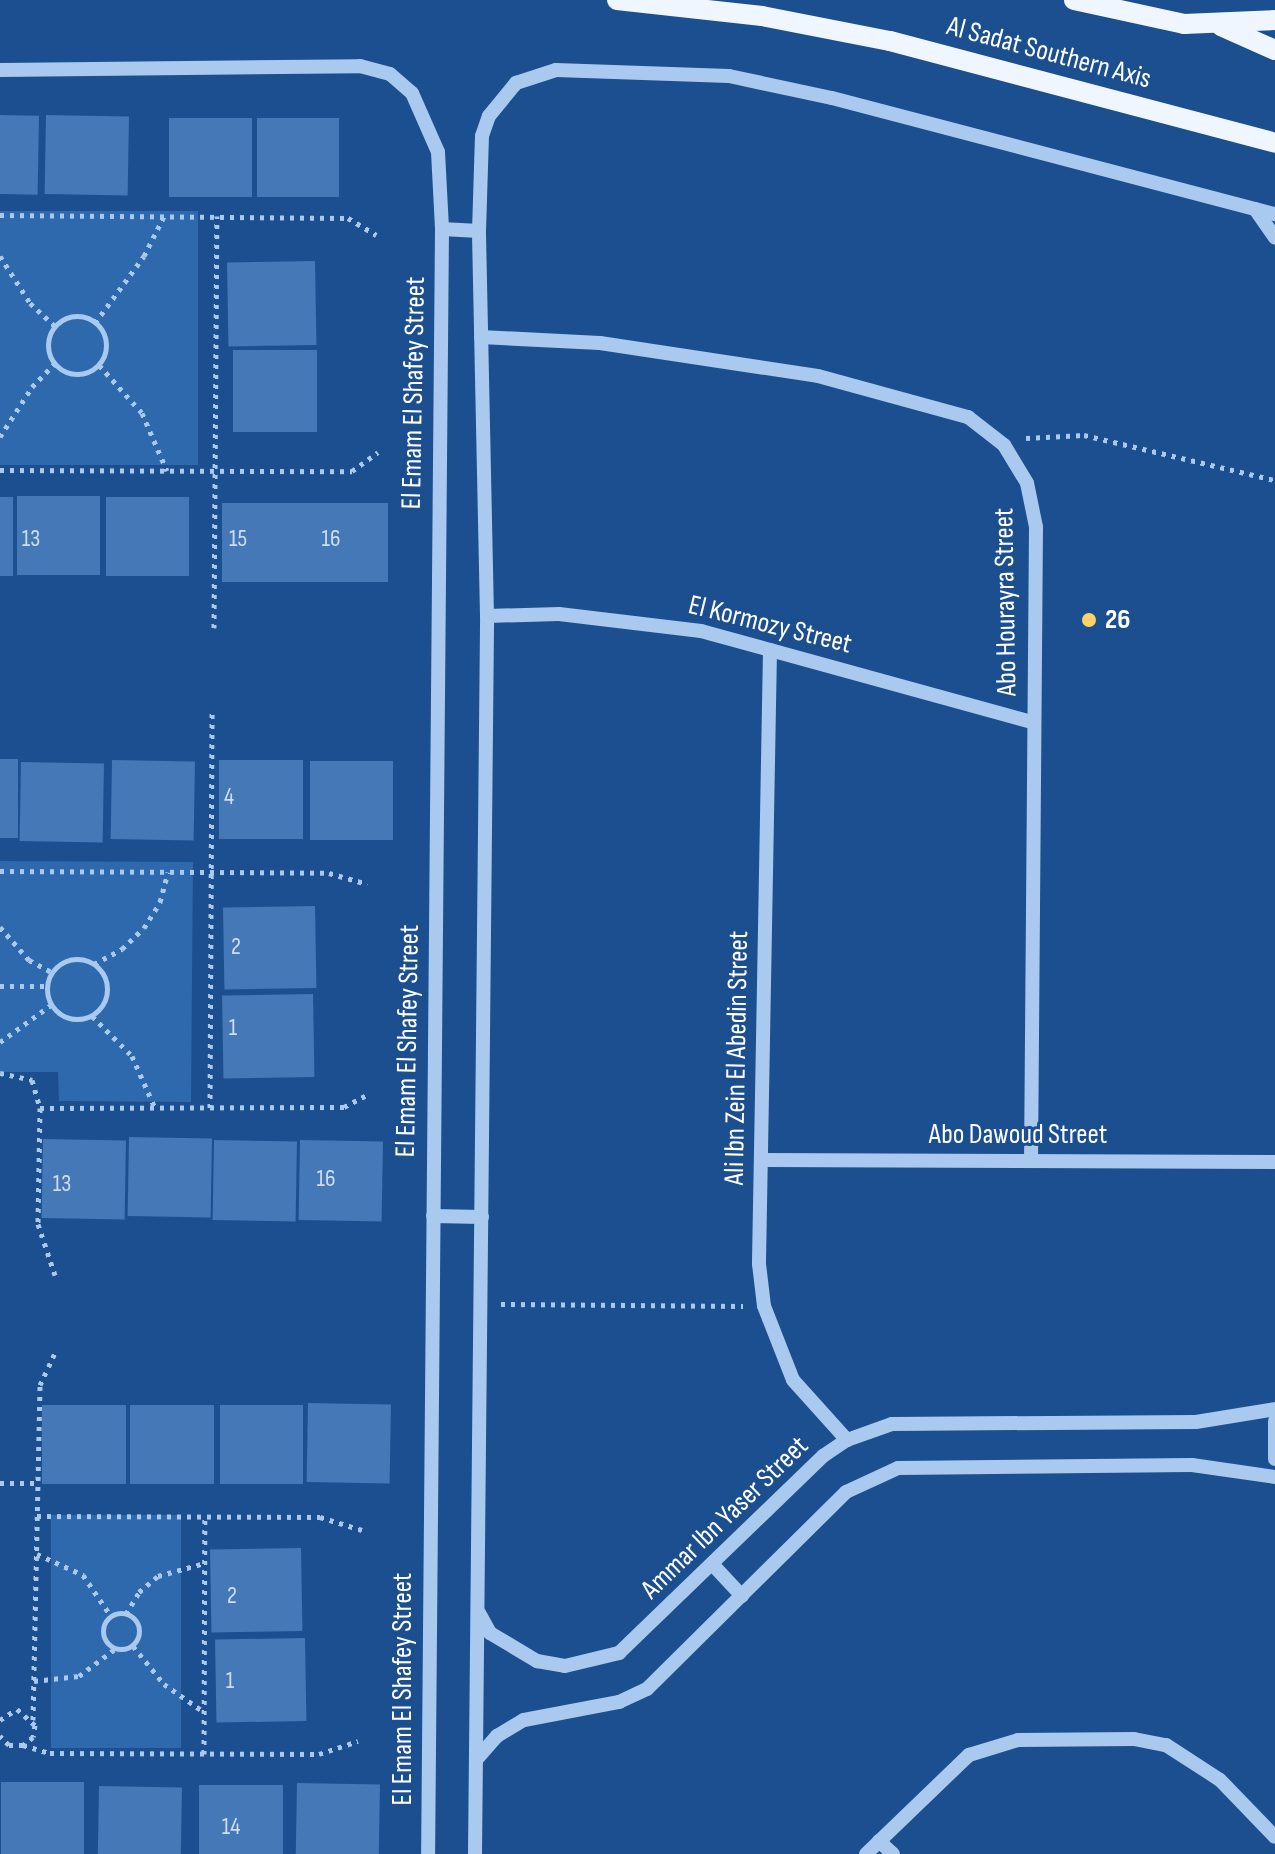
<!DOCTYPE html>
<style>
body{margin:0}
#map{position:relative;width:1275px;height:1854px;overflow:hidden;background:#1b4f8f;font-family:"Sofia Sans Condensed",sans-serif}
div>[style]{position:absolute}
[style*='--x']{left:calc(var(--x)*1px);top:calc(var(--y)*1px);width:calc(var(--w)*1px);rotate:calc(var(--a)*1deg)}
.green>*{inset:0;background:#2e69ad;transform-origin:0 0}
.building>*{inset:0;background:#4478b7;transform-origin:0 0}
.path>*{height:5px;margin-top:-2.5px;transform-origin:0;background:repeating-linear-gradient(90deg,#a9c9ee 0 4px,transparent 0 10px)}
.path>.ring{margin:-2.5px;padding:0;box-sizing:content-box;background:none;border:5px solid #a9c9ee;border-radius:50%}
.minor>*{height:14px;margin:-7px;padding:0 7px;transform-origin:7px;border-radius:7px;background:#a9c9ee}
.major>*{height:20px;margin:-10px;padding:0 10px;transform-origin:10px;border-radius:10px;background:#f0f6ff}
.dots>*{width:22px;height:22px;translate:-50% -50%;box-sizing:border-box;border:4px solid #1b4f8f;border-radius:50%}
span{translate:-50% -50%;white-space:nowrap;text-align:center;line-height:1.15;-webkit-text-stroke:6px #1b4f8f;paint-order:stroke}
.number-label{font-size:24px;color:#d0dded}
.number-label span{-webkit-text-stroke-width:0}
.street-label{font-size:28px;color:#fff}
.poi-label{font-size:28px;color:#fff;font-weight:700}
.left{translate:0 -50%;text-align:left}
</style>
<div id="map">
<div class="green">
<i style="left:0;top:211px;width:198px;height:254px"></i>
<i style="clip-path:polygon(0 861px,193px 862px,191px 1102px,59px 1101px,58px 1072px,0 1072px)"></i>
<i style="left:181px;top:1515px;width:233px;height:130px;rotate:90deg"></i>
</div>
<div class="building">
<i style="left:0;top:115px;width:39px;height:79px;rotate:1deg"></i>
<i style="left:46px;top:115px;width:83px;height:79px;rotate:1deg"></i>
<i style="left:169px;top:118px;width:83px;height:79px"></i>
<i style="left:257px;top:118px;width:82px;height:79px"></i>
<i style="left:315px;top:261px;width:84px;height:88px;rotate:89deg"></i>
<i style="left:317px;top:350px;width:82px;height:84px;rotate:90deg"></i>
<i style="left:17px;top:496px;width:83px;height:79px"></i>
<i style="left:0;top:497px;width:13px;height:79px"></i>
<i style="left:106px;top:497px;width:83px;height:79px"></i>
<i style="left:222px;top:503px;width:166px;height:79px"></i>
<i style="left:0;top:759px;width:18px;height:79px"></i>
<i style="left:112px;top:760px;width:83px;height:79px;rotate:1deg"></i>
<i style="left:219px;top:760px;width:84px;height:79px"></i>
<i style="left:310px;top:761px;width:83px;height:79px"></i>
<i style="left:21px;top:762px;width:83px;height:79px;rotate:1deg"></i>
<i style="left:315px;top:906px;width:82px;height:92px;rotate:89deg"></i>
<i style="left:313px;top:994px;width:83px;height:91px;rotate:89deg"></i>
<i style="left:129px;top:1137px;width:83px;height:79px;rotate:1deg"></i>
<i style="left:43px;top:1139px;width:83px;height:79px;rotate:1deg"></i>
<i style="left:214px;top:1140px;width:83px;height:80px;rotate:1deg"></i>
<i style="left:300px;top:1140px;width:83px;height:80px;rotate:1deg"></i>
<i style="left:308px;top:1403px;width:83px;height:79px;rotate:1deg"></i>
<i style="left:42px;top:1405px;width:84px;height:79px"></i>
<i style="left:130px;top:1405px;width:84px;height:79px"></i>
<i style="left:220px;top:1405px;width:83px;height:79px"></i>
<i style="left:301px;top:1548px;width:83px;height:91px;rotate:89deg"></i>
<i style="left:305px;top:1638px;width:83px;height:90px;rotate:89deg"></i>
<i style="left:1px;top:1782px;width:83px;height:72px"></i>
<i style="left:297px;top:1783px;width:83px;height:71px;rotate:1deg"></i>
<i style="left:199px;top:1785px;width:84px;height:69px"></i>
<i style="left:99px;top:1786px;width:83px;height:68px;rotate:1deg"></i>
</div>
<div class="path">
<i style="--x:0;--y:215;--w:348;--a:0.5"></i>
<i style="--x:348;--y:218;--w:33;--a:31"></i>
<i style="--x:0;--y:256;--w:56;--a:57.4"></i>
<i style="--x:30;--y:303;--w:34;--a:43"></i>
<i class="ring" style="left:48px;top:316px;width:53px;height:53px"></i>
<i style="--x:95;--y:323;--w:83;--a:-53.8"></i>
<i style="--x:144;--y:256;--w:45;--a:-63.4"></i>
<i style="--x:99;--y:365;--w:64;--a:48.1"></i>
<i style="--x:142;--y:413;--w:63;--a:66.7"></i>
<i style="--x:0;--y:437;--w:59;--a:-57.4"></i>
<i style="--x:32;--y:387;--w:32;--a:-46"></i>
<i style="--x:1026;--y:438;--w:58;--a:-3"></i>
<i style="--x:1084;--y:435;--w:196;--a:13.3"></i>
<i style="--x:0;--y:470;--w:352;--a:0.2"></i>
<i style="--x:352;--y:471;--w:32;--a:-36"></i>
<i style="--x:214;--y:628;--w:412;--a:-89.6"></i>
<i style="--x:0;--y:871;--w:329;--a:0.3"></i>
<i style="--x:329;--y:873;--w:40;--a:16"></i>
<i style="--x:0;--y:927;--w:44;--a:48.7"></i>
<i style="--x:29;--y:960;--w:26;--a:28"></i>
<i class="ring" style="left:47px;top:959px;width:55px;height:55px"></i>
<i style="--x:94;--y:964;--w:32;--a:-28"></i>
<i style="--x:122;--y:949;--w:30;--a:-44"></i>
<i style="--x:144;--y:928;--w:31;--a:-58"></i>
<i style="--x:160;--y:902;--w:31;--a:-75"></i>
<i style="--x:0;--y:986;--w:46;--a:0"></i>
<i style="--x:92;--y:1016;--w:57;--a:45"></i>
<i style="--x:132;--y:1056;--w:57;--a:66.1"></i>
<i style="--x:0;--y:1042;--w:63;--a:-36"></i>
<i style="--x:0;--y:1073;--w:33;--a:12"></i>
<i style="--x:32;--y:1080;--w:29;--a:74"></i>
<i style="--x:40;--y:1108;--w:304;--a:-0.2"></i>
<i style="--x:344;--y:1107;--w:24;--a:-28"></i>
<i style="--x:40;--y:1108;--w:116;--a:91"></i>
<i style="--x:38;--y:1224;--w:54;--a:71.6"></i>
<i style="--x:210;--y:1108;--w:397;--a:-89.7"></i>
<i style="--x:501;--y:1304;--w:242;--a:0.5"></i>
<i style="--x:0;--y:1483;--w:38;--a:0"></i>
<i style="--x:37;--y:1516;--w:283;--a:0.2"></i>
<i style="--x:320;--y:1517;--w:44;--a:17.2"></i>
<i style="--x:37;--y:1554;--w:51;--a:24.5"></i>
<i style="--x:83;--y:1575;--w:50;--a:55.7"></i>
<i class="ring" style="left:103px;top:1613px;width:31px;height:31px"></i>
<i style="--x:126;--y:1614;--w:26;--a:-59"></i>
<i style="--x:139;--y:1592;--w:25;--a:-40"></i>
<i style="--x:158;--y:1576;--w:49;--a:-15.5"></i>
<i style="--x:133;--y:1646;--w:49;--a:50.8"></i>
<i style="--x:164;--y:1684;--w:49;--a:35"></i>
<i style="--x:34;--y:1681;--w:45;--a:-6.3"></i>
<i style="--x:79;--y:1676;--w:45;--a:-36.9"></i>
<i style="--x:0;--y:1720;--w:20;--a:-33"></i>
<i style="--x:17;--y:1709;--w:24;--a:42"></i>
<i style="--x:35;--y:1725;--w:12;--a:99"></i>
<i style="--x:33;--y:1737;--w:13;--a:141"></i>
<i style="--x:23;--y:1745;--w:14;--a:180"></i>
<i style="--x:9;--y:1745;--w:13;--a:-135"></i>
<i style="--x:33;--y:1720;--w:335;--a:-88.8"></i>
<i style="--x:40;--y:1385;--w:38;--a:-65"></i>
<i style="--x:23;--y:1745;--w:28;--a:17"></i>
<i style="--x:50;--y:1753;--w:269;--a:0.2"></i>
<i style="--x:319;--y:1754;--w:41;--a:-18.4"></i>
<i style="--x:204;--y:1754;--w:239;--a:-89.8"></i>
</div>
<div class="minor">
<i style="--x:0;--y:70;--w:360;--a:-0.6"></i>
<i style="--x:360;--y:66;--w:31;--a:15"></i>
<i style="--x:390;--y:74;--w:29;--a:41"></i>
<i style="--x:412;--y:93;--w:64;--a:66.2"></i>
<i style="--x:438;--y:152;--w:77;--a:87"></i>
<i style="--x:442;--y:229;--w:1625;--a:90.49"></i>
<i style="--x:1255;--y:209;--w:35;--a:55"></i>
<i style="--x:442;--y:229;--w:37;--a:3"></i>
<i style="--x:481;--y:337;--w:119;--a:2.9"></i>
<i style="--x:600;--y:343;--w:220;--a:8.6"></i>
<i style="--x:818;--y:376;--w:156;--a:15.3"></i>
<i style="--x:968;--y:417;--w:46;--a:37.9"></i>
<i style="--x:1004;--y:445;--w:44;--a:58.8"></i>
<i style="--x:1027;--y:483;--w:45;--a:78.4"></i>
<i style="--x:1036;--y:527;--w:634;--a:90.45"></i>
<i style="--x:487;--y:616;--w:72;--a:-1.6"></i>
<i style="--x:559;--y:614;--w:143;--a:6.8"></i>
<i style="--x:701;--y:631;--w:345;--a:15.4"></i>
<i style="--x:770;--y:650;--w:614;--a:91.03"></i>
<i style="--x:759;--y:1264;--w:42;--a:83.2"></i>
<i style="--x:764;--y:1306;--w:79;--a:68.6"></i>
<i style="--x:793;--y:1380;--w:81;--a:48"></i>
<i style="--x:761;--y:1160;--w:514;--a:0.22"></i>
<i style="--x:433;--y:1216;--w:49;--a:1.2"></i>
<i style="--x:1275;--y:1421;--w:38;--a:90"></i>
<i style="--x:714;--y:1566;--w:41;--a:47"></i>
<i style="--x:479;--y:1613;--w:23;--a:61"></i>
<i style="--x:490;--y:1633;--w:55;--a:30.8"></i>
<i style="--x:537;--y:1661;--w:28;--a:10"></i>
<i style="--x:565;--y:1666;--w:56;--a:-13.5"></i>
<i style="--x:619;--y:1653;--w:284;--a:-44"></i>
<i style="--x:823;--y:1456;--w:29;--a:-34"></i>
<i style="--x:847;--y:1440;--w:48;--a:-19.6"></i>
<i style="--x:892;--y:1424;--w:304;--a:-0.4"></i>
<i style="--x:1196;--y:1422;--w:80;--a:-9.3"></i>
<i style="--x:476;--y:1760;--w:32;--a:-49"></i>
<i style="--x:497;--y:1736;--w:31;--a:-31"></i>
<i style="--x:524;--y:1720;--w:97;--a:-10.7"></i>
<i style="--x:619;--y:1702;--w:31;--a:-25"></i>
<i style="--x:647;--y:1689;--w:280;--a:-44.7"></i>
<i style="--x:846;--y:1492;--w:57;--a:-24.8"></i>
<i style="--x:898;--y:1468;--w:294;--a:-0.6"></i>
<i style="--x:1192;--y:1465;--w:84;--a:8.2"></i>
<i style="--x:879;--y:1841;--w:19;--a:43"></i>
<i style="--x:475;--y:1854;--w:1238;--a:-89.44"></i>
<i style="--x:487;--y:616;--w:385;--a:-91.2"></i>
<i style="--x:479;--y:231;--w:95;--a:-88.2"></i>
<i style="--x:482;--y:136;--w:21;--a:-71"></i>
<i style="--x:489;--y:116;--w:43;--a:-50.7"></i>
<i style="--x:516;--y:83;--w:42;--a:-18"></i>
<i style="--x:556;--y:70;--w:173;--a:2"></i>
<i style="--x:729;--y:76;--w:105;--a:12.1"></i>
<i style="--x:832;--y:98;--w:458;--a:14.7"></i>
<i style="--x:866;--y:1854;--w:143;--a:-43.9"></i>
<i style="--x:969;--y:1755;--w:51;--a:-17"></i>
<i style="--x:1018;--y:1740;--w:116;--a:-0.5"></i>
<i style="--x:1134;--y:1739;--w:33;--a:11"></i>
<i style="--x:1166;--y:1745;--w:64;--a:32.9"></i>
<i style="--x:1220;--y:1780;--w:79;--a:46"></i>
</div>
<div class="major">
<i style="--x:617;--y:0;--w:146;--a:6.3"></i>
<i style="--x:762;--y:16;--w:130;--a:11.1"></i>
<i style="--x:890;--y:41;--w:398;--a:14.8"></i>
<i style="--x:1074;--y:0;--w:113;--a:12.3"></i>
<i style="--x:1184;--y:24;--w:91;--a:-2.5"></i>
<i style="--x:1221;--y:26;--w:59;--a:24"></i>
</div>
<div class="dots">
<i style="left:1089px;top:620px;background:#ffd166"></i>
</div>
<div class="number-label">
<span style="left:31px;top:539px">13</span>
<span style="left:238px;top:539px">15</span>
<span style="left:331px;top:539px">16</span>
<span style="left:229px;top:797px">4</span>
<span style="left:236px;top:947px">2</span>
<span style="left:233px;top:1028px">1</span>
<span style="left:326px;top:1179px">16</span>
<span style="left:62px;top:1184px">13</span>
<span style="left:232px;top:1596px">2</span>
<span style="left:230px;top:1681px">1</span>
<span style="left:231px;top:1827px">14</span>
</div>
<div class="street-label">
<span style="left:1049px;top:53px;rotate:15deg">Al Sadat Southern Axis</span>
<span style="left:414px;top:393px;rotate:-89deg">El Emam El Shafey Street</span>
<span style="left:1006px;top:602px;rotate:-91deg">Abo Hourayra Street</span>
<span style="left:770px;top:625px;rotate:14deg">El Kormozy Street</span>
<span style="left:408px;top:1041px;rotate:-89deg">El Emam El Shafey Street</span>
<span style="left:737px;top:1058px;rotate:-89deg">Ali Ibn Zein El Abedin Street</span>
<span style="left:1018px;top:1135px">Abo Dawoud Street</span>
<span style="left:725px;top:1518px;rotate:-44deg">Ammar Ibn Yaser Street</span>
<span style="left:403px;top:1689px;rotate:-90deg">El Emam El Shafey Street</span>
</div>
<div class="poi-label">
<span class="left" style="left:1105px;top:620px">26</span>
</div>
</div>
